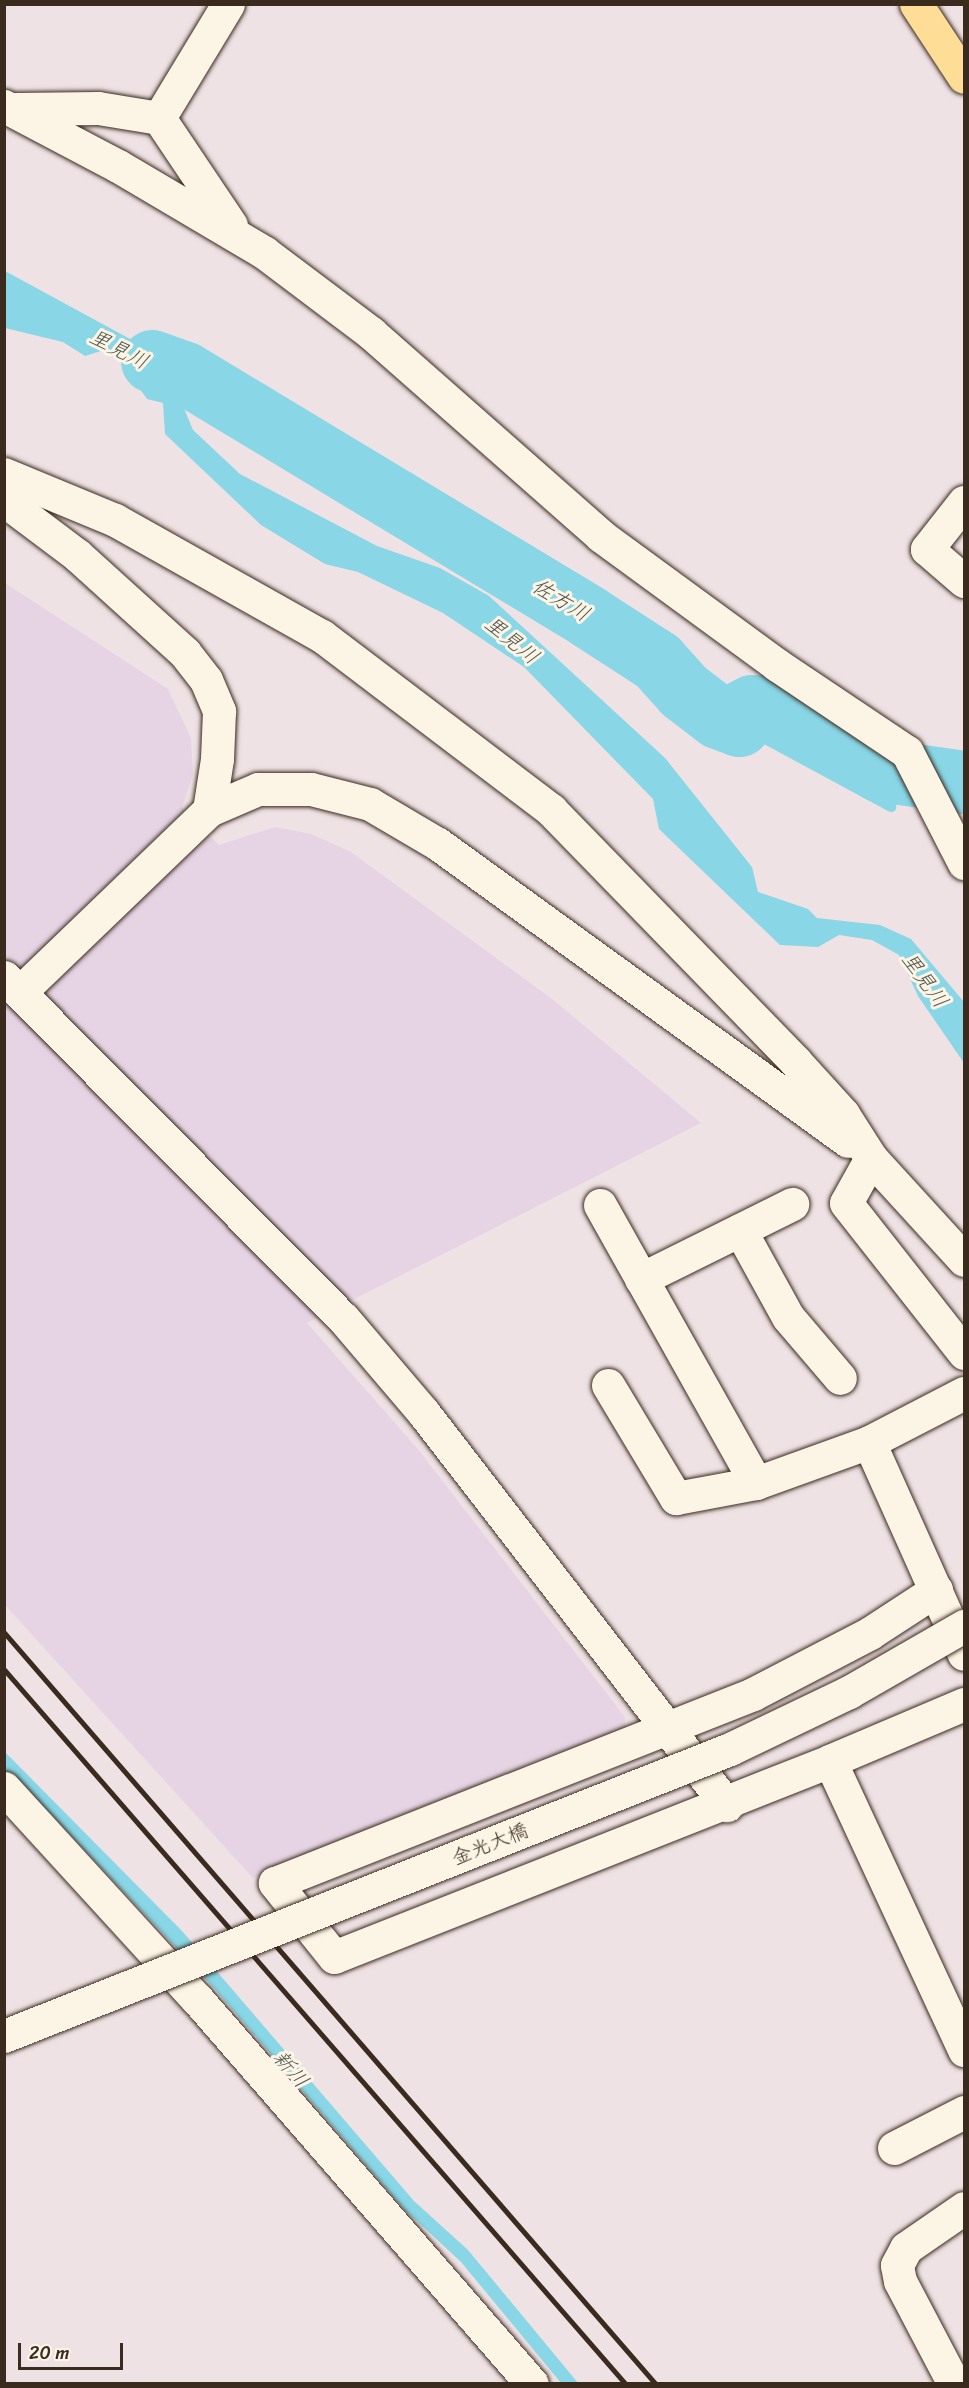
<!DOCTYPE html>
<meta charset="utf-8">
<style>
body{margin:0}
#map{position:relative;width:969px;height:2388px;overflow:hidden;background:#efe2e4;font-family:Sriracha,"Klee One",sans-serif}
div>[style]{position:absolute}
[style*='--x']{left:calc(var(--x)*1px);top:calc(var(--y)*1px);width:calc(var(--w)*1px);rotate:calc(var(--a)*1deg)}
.built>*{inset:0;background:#e6d4e4}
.water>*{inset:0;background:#88d6e6}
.stream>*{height:10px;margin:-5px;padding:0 5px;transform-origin:5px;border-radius:5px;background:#88d6e6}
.river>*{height:63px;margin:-31.5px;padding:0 31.5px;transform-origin:31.5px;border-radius:31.5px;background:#88d6e6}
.roads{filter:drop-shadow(0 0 2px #3b2a1e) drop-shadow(0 0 2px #3b2a1e)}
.minor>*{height:33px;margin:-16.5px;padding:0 16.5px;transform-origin:16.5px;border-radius:16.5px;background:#fcf5e5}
.highway>*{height:33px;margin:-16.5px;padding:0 16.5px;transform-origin:16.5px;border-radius:16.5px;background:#fedd96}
.rail>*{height:4.5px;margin:-2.25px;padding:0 2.25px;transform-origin:2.25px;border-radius:2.25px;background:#3b2a1e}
.bridges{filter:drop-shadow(0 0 2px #3b2a1e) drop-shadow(0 0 2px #3b2a1e)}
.minor-bridge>*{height:33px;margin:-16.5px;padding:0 16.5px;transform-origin:16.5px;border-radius:16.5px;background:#fcf5e5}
span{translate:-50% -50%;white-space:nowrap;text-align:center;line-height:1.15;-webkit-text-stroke:6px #fcf5e5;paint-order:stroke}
.street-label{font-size:20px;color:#3b2a1e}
.water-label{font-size:21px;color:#4e5550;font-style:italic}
.frame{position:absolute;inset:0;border:6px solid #3b2a1e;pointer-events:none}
.scale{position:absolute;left:18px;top:2343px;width:105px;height:27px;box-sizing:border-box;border:3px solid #3b2a1e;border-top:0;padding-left:8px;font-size:18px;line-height:21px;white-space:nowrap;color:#3b2a1e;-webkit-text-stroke:4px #fcf5e5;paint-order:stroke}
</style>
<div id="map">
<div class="built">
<i style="clip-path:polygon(5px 583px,168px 689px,191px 738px,193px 774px,182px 808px,219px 845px,275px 827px,311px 834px,351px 852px,552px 999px,701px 1123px,307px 1323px,417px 1448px,625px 1717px,625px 1732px,253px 1878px,5px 1605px)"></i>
</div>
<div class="water">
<i style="clip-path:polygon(5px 271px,189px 371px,182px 378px,183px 406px,193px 430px,240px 474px,377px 546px,440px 568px,489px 596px,665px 758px,752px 867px,758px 892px,808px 909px,817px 918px,880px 925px,911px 939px,964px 1002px,964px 1063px,918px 996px,899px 955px,872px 940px,839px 935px,818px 947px,780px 945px,659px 829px,653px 799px,524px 667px,443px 613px,358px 572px,325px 564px,261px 525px,165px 434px,163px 403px,147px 399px,119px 359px,104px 350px,85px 356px,63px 342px,5px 328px)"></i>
<i style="clip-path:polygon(5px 1752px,182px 1931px,414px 2201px,468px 2250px,578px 2383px,561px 2383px,461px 2262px,405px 2210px,213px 1987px,50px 1813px,5px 1772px)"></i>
</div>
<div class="stream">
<i style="--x:739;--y:725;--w:173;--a:28.3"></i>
</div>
<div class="river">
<i style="--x:152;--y:361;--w:35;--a:20"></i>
<i style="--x:185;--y:373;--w:472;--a:31.1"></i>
<i style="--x:589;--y:617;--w:81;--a:32.9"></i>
<i style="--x:657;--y:661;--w:40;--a:48"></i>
<i style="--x:684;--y:691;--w:43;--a:37.4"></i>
<i style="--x:718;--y:717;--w:22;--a:21"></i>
<i style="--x:739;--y:725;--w:15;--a:-74"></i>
<i style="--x:743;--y:711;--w:10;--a:-29"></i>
<i style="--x:752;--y:706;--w:22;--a:3"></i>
<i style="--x:774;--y:707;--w:122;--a:31"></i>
<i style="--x:879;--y:770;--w:86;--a:8"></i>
</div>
<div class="roads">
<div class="minor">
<i style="--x:4;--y:106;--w:129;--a:27.8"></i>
<i style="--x:118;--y:166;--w:171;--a:30.6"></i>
<i style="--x:265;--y:253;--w:133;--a:37"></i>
<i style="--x:371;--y:333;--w:307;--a:41.4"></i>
<i style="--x:601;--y:536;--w:218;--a:36.2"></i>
<i style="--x:777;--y:665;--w:156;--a:33.8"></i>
<i style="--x:907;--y:752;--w:125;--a:62.8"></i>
<i style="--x:15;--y:109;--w:83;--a:-0.7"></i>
<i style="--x:98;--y:108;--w:62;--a:9.3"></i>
<i style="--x:159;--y:118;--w:133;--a:-58.8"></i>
<i style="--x:159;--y:118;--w:129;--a:56.1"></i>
<i style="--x:4;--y:474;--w:120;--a:22.5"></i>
<i style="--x:115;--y:520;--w:237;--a:29.3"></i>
<i style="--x:322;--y:636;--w:288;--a:37.2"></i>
<i style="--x:551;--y:810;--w:350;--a:45.8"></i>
<i style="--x:795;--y:1061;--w:72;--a:47.8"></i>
<i style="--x:843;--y:1114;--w:52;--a:57.5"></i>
<i style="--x:871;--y:1158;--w:138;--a:47.6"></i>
<i style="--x:4;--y:500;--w:91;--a:37"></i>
<i style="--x:77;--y:555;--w:146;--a:42.2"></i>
<i style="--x:185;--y:653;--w:34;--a:52"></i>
<i style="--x:206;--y:680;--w:34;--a:67"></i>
<i style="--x:219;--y:711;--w:48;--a:92.4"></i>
<i style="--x:217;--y:759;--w:52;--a:98.9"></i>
<i style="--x:964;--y:502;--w:60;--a:128.2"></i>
<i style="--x:927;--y:549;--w:49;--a:40.9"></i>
<i style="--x:4;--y:977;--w:481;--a:45.2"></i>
<i style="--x:343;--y:1318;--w:123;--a:49.6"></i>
<i style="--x:423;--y:1412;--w:497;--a:52.3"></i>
<i style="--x:20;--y:992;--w:262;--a:-43.9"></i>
<i style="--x:209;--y:810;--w:53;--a:-23.2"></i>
<i style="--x:258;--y:789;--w:53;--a:0"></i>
<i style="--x:311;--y:789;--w:61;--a:14.3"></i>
<i style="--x:370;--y:804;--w:79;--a:30.5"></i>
<i style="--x:438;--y:844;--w:506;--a:35.92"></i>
<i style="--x:871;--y:1158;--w:51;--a:119.1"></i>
<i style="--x:846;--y:1203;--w:191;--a:51.8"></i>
<i style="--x:600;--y:1205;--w:319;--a:60.7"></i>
<i style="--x:740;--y:1230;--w:99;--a:61.1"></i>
<i style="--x:788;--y:1317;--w:80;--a:49.6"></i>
<i style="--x:641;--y:1279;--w:169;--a:-26.4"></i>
<i style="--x:608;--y:1385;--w:132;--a:59"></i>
<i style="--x:676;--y:1498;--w:81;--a:-10.6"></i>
<i style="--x:756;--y:1483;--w:120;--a:-19.9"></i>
<i style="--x:964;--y:1393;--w:107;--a:152.7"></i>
<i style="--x:869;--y:1442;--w:232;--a:65.9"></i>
<i style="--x:964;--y:1704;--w:146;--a:157"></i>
<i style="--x:830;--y:1761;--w:319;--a:65.1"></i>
<i style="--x:830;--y:1761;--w:533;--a:158.44"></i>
<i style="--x:334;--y:1957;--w:95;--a:-128.6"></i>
<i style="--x:275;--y:1883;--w:514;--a:-21.57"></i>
<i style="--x:753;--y:1694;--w:132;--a:-27.5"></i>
<i style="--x:870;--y:1633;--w:79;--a:-33.1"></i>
<i style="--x:4;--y:1788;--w:286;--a:47.6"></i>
<i style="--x:197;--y:1999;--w:510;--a:48.97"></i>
<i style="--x:894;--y:2148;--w:79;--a:-27.2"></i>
<i style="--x:954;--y:2384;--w:116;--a:-117.7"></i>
<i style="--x:900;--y:2281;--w:16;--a:-101"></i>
<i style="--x:897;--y:2265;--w:19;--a:-62"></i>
<i style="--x:906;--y:2248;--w:70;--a:-34.6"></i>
</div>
<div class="highway">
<i style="--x:916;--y:4;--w:87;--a:56.7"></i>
</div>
</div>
<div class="rail">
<i style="--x:4;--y:1632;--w:995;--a:49.07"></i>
<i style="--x:4;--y:1669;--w:948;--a:48.98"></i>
</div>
<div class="bridges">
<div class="minor-bridge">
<i style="--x:4;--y:2036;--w:781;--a:-21.57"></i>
<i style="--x:730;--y:1749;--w:132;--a:-25.6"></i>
<i style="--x:849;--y:1692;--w:133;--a:-29.9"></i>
</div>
</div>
<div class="street-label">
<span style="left:490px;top:1844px;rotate:-22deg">金光大橋</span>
</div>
<div class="water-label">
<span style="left:119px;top:349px;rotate:27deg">里見川</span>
<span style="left:561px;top:600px;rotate:31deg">佐方川</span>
<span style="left:512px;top:640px;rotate:39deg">里見川</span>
<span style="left:925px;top:980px;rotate:54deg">里見川</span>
<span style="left:291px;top:2069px;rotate:49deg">新川</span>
</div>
<div class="frame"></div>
<div class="scale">20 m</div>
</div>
